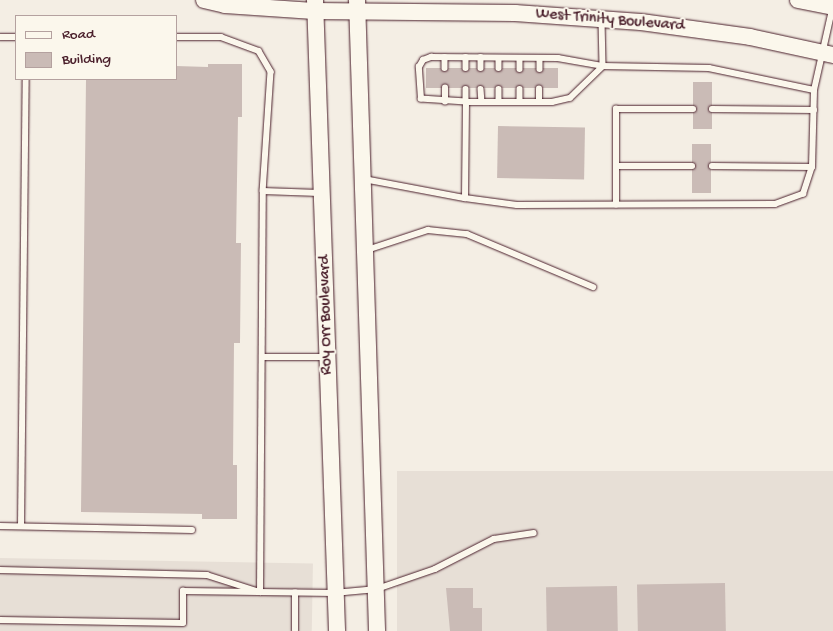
<!DOCTYPE html>
<style>
body{margin:0}
#map{position:relative;width:833px;height:631px;overflow:hidden;background:#f4eee4;font-family:"Gochi Hand",sans-serif}
div>[style]{position:absolute}
[style*='--x']{left:calc(var(--x)*1px);top:calc(var(--y)*1px);width:calc(var(--w)*1px);rotate:calc(var(--a)*1deg)}
.built>*{inset:0;background:#e7dfd6;transform-origin:0 0}
.building>*{inset:0;background:#cabbb6;transform-origin:0 0}
.roads{filter:drop-shadow(0 0 1px #4a1f2b) drop-shadow(0 0 1px #4a1f2b)}
.lane>*{height:5.5px;margin:-2.75px;padding:0 2.75px;transform-origin:2.75px;border-radius:2.75px;background:#fbf7ec}
.secondary>*{height:16px;margin:-8px;padding:0 8px;transform-origin:8px;border-radius:8px;background:#fbf7ec}
span{translate:-50% -50%;white-space:nowrap;text-align:center;line-height:1.15;-webkit-text-stroke:4px #fbf7ec;paint-order:stroke}
.street-label{font-size:16px;color:#4a1f2b}
.legend{position:absolute;left:15px;top:15px;width:162px;height:65px;box-sizing:border-box;background:#fbf7ec;border:1px solid #b4a19f;margin:0;padding:6px 9px;list-style:none;font-size:15px;color:#4a1f2b}
.legend li{display:flex;align-items:center;gap:10px;height:25px}
.legend b{width:25px;border:1px solid #b4a19f}
</style>
<div id="map">
<div class="built">
<i style="left:397px;top:471px;width:436px;height:160px"></i>
<i style="left:0;top:558px;width:313px;height:73px;rotate:1deg"></i>
</div>
<div class="building">
<i style="clip-path:polygon(208px 64px,242px 64px,242px 117px,238px 117px,236px 243px,241px 243px,240px 343px,234px 343px,233px 465px,237px 465px,237px 519px,202px 519px,202px 514px,81px 512px,86px 79px,176px 79px,176px 66px,208px 67px)"></i>
<i style="left:426px;top:68px;width:132px;height:20px"></i>
<i style="left:693px;top:82px;width:19px;height:47px"></i>
<i style="left:498px;top:126px;width:87px;height:52px;rotate:1deg"></i>
<i style="left:692px;top:144px;width:19px;height:49px"></i>
<i style="left:725px;top:583px;width:48px;height:88px;rotate:89deg"></i>
<i style="left:617px;top:586px;width:45px;height:71px;rotate:89deg"></i>
<i style="clip-path:polygon(446px 588px,473px 588px,473px 608px,482px 608px,482px 631px,450px 631px)"></i>
</div>
<div class="roads">
<div class="lane">
<i style="--x:602;--y:21;--w:45;--a:88.7"></i>
<i style="--x:603;--y:66;--w:106;--a:1.1"></i>
<i style="--x:709;--y:68;--w:107;--a:11.8"></i>
<i style="--x:814;--y:90;--w:82;--a:-77.3"></i>
<i style="--x:0;--y:37;--w:16;--a:0"></i>
<i style="--x:176;--y:37;--w:45;--a:0"></i>
<i style="--x:221;--y:37;--w:40;--a:20.2"></i>
<i style="--x:259;--y:51;--w:24;--a:60"></i>
<i style="--x:271;--y:72;--w:119;--a:93.8"></i>
<i style="--x:263;--y:191;--w:56;--a:2"></i>
<i style="--x:445;--y:57;--w:11;--a:90"></i>
<i style="--x:466;--y:57;--w:11;--a:90"></i>
<i style="--x:481;--y:57;--w:11;--a:90"></i>
<i style="--x:499;--y:58;--w:10;--a:90"></i>
<i style="--x:520;--y:58;--w:11;--a:90"></i>
<i style="--x:540;--y:58;--w:11;--a:90"></i>
<i style="--x:466;--y:89;--w:13;--a:90"></i>
<i style="--x:466;--y:102;--w:45;--a:-176.2"></i>
<i style="--x:421;--y:99;--w:32;--a:-94"></i>
<i style="--x:419;--y:67;--w:8;--a:-60"></i>
<i style="--x:423;--y:60;--w:9;--a:-21"></i>
<i style="--x:431;--y:57;--w:127;--a:0.5"></i>
<i style="--x:558;--y:58;--w:46;--a:10.1"></i>
<i style="--x:481;--y:89;--w:13;--a:86"></i>
<i style="--x:499;--y:89;--w:13;--a:90"></i>
<i style="--x:520;--y:89;--w:13;--a:90"></i>
<i style="--x:445;--y:102;--w:14;--a:-90"></i>
<i style="--x:539;--y:102;--w:13;--a:-90"></i>
<i style="--x:712;--y:109;--w:102;--a:0.6"></i>
<i style="--x:616;--y:166;--w:76;--a:0"></i>
<i style="--x:712;--y:166;--w:100;--a:0.6"></i>
<i style="--x:364;--y:179;--w:103;--a:10.7"></i>
<i style="--x:465;--y:198;--w:96;--a:-89.4"></i>
<i style="--x:466;--y:102;--w:86;--a:0"></i>
<i style="--x:552;--y:102;--w:18;--a:-13"></i>
<i style="--x:570;--y:98;--w:46;--a:-44.1"></i>
<i style="--x:465;--y:198;--w:52;--a:7.7"></i>
<i style="--x:517;--y:205;--w:258;--a:-0.2"></i>
<i style="--x:775;--y:204;--w:30;--a:-20"></i>
<i style="--x:803;--y:194;--w:28;--a:-72"></i>
<i style="--x:812;--y:167;--w:77;--a:-88.5"></i>
<i style="--x:616;--y:205;--w:96;--a:-90"></i>
<i style="--x:616;--y:109;--w:77;--a:0"></i>
<i style="--x:367;--y:250;--w:64;--a:-18.2"></i>
<i style="--x:428;--y:230;--w:39;--a:6"></i>
<i style="--x:467;--y:234;--w:137;--a:22.8"></i>
<i style="--x:262;--y:357;--w:64;--a:0"></i>
<i style="--x:0;--y:526;--w:192;--a:1.2"></i>
<i style="--x:21;--y:526;--w:447;--a:-89.4"></i>
<i style="--x:0;--y:570;--w:207;--a:1.4"></i>
<i style="--x:207;--y:575;--w:56;--a:17.8"></i>
<i style="--x:260;--y:592;--w:401;--a:-89.6"></i>
<i style="--x:0;--y:620;--w:183;--a:0.9"></i>
<i style="--x:183;--y:623;--w:32;--a:-90"></i>
<i style="--x:183;--y:591;--w:151;--a:0.8"></i>
<i style="--x:334;--y:593;--w:43;--a:-5.3"></i>
<i style="--x:377;--y:589;--w:61;--a:-19"></i>
<i style="--x:435;--y:569;--w:66;--a:-27"></i>
<i style="--x:494;--y:539;--w:40;--a:-8.5"></i>
<i style="--x:295;--y:631;--w:38;--a:-90"></i>
</div>
<div class="secondary">
<i style="--x:204;--y:0;--w:22;--a:13"></i>
<i style="--x:225;--y:5;--w:89;--a:3.9"></i>
<i style="--x:314;--y:11;--w:201;--a:0.6"></i>
<i style="--x:515;--y:13;--w:126;--a:4.1"></i>
<i style="--x:641;--y:22;--w:110;--a:7.8"></i>
<i style="--x:750;--y:37;--w:85;--a:12.2"></i>
<i style="--x:315;--y:0;--w:631;--a:88"></i>
<i style="--x:357;--y:0;--w:631;--a:88.18"></i>
<i style="--x:798;--y:0;--w:36;--a:11"></i>
</div>
</div>
<div class="street-label">
<span style="left:610px;top:21px;rotate:5deg">West Trinity Boulevard</span>
<span style="left:327px;top:315px;rotate:-91deg">Roy Orr Boulevard</span>
</div>
<ul class="legend">
<li><b style="height:6px;background:#fbf7ec"></b>Road</li>
<li><b style="height:14px;background:#cabbb6"></b>Building</li>
</ul>
</div>
